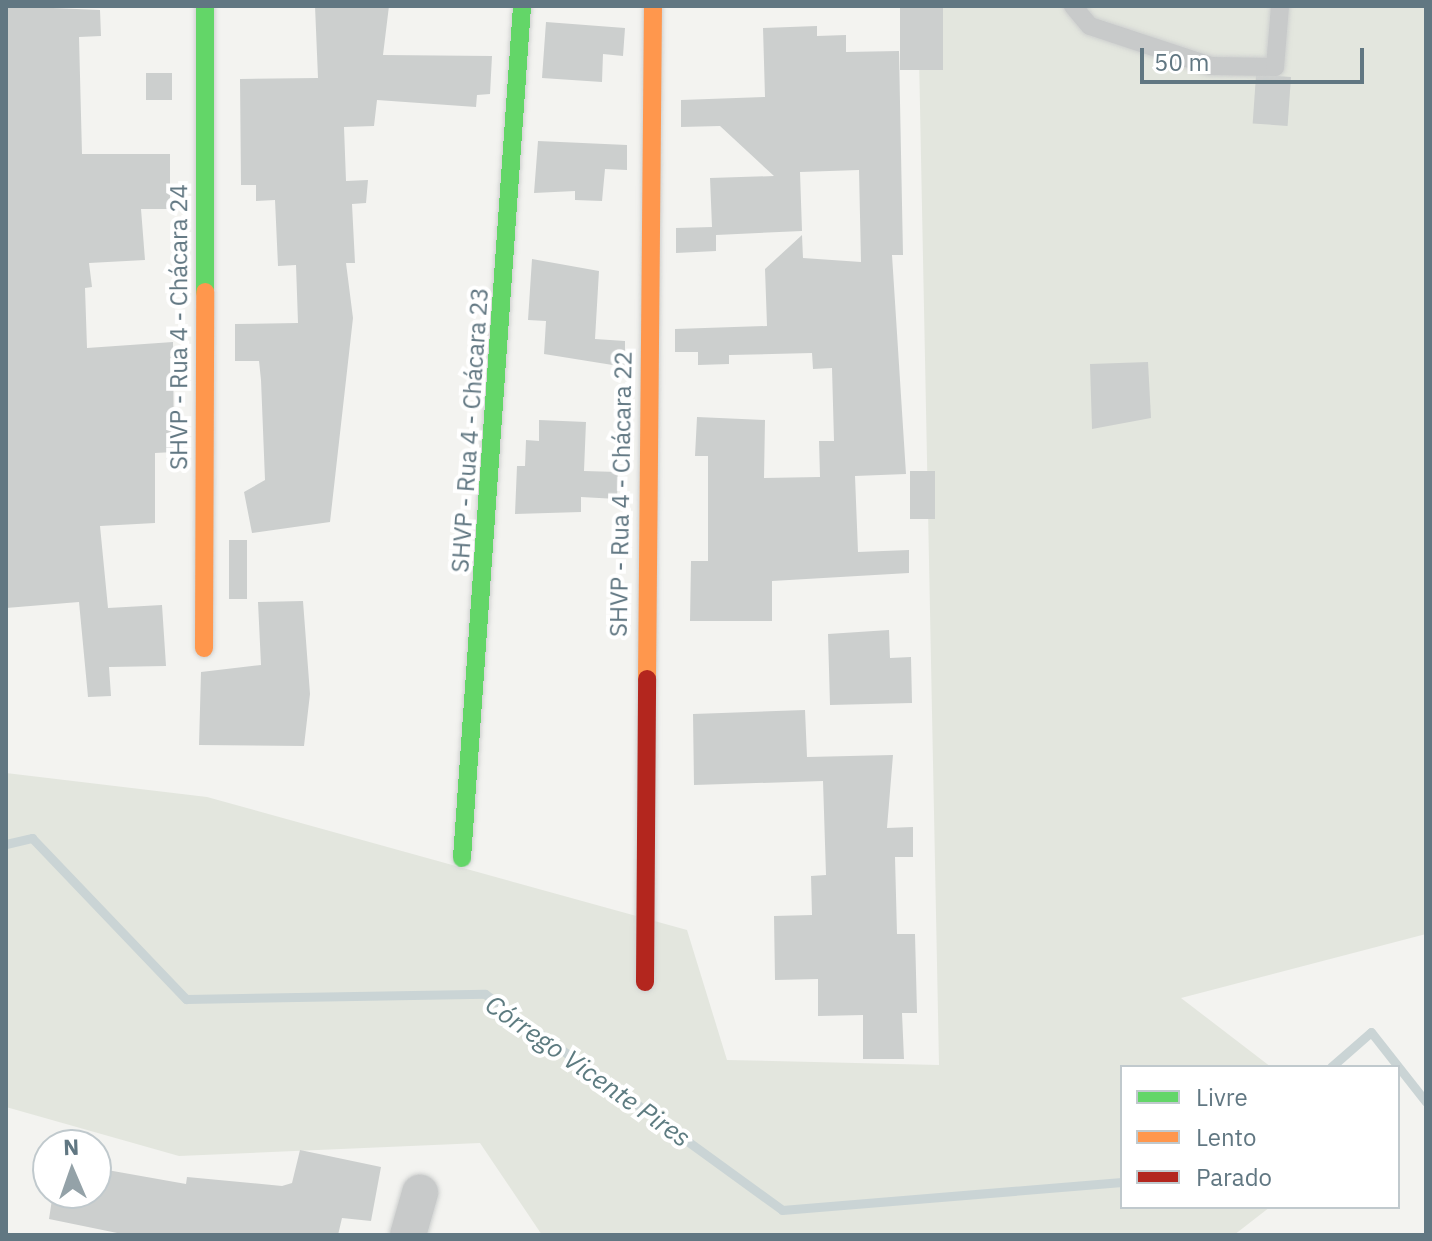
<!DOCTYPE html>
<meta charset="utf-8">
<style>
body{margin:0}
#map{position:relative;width:1432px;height:1241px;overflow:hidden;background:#f3f3f0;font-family:"IBM Plex Sans",sans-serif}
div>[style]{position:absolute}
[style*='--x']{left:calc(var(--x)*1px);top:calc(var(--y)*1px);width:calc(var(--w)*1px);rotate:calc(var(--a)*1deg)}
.green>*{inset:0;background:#e3e6de}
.stream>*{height:9px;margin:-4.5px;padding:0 4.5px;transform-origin:4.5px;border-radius:4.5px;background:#cad4d5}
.building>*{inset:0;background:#cccfce;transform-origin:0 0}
.roads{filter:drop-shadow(0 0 2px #ced0cf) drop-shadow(0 0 2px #ced0cf)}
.lane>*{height:18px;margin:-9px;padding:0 9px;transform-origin:9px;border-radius:9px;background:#c8caca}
.street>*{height:36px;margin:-18px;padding:0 18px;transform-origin:18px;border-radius:18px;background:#c8caca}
.fast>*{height:18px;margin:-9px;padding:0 9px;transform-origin:9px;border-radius:9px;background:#63d668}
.slow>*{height:18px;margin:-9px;padding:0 9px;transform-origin:9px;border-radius:9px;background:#ff974d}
.jam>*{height:18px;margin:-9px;padding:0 9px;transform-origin:9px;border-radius:9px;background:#b3261e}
span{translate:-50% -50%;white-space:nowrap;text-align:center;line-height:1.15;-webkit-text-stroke:8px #fff;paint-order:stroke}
.street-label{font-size:24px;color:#617782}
.water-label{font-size:26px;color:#5d7b80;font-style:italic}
.frame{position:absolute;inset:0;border:8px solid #617782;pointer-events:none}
.legend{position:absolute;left:1120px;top:1065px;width:280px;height:144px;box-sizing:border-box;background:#fff;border:2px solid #c0c9cd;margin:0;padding:10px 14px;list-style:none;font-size:24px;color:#617782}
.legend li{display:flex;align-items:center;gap:16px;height:40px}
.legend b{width:40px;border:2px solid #c0c9cd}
.north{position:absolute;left:32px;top:1129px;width:80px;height:80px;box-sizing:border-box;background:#fff;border:2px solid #c0c9cd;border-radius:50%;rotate:358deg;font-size:22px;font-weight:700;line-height:32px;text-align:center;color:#617782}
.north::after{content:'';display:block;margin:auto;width:28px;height:36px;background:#94a2a8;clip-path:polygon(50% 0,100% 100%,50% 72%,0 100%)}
.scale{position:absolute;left:1140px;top:48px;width:224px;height:36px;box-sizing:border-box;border:4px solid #617782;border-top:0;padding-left:10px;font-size:24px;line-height:28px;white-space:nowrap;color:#617782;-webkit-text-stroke:6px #fff;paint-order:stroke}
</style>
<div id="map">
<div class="green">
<i style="clip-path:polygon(918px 6px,1426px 6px,1426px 934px,1181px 998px,1271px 1067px,1122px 1067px,1122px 1207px,1270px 1207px,1234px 1235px,542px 1235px,480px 1143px,179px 1156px,6px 1107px,6px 773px,207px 797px,687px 930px,727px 1060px,939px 1065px)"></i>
</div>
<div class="stream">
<i style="--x:6;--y:844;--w:27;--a:-13"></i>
<i style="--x:32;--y:838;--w:223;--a:46.3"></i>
<i style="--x:186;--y:999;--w:299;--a:-1"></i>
<i style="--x:485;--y:994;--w:367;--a:36"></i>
<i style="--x:782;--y:1210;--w:341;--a:-4.7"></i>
<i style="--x:1331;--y:1067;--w:53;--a:-41.2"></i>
<i style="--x:1371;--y:1032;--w:89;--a:51.8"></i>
</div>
<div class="building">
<i style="clip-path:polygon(6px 6px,100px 10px,101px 36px,79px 37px,82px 154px,170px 154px,170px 209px,141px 209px,145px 260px,89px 263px,92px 287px,85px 288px,87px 348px,173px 342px,174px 452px,155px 453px,155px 523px,100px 526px,108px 608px,162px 605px,166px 666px,109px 667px,111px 696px,88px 697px,79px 602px,6px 608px)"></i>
<i style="clip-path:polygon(315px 6px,389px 6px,383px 55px,492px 56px,490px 94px,477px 95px,476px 107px,377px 100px,374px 126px,344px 127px,346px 181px,368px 180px,366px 203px,352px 204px,355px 263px,346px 263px,353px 318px,330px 522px,252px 533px,244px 492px,265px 480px,261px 380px,259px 361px,235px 361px,235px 324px,298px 323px,296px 265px,278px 266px,275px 200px,256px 201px,256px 185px,241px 185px,240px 79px,318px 78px)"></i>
<i style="left:900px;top:6px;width:43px;height:64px"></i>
<i style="clip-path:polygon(546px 22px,625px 28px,623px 56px,603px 54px,602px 82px,542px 78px)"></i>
<i style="clip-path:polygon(817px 26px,817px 36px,846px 35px,846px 52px,899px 51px,903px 255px,892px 255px,906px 474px,855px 476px,858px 552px,909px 550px,909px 573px,772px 581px,772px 621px,690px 621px,691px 561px,708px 561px,708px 456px,695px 456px,697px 417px,765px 420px,764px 478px,820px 477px,819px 441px,834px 441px,832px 368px,813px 369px,812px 353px,729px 355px,729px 364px,698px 365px,698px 352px,675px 352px,675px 329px,767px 326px,765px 269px,802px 235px,803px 258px,861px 262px,859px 170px,800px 172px,802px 231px,716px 235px,716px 251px,676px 253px,676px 228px,712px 227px,710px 178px,774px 176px,720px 126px,681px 127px,681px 100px,765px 97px,763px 28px)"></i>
<i style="left:146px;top:73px;width:26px;height:27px"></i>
<i style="left:1291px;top:77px;width:49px;height:35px;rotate:94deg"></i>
<i style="clip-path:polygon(538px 141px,627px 145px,627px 170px,605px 169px,602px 201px,575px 200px,575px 191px,534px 193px)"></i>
<i style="clip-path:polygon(532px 259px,599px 271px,595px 339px,625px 341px,625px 367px,544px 354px,546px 321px,528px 320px)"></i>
<i style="clip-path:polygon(1148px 362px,1151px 418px,1092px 429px,1090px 364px)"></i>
<i style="clip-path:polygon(539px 420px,586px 422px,584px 471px,618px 472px,617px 499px,581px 497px,581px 512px,515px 514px,517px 466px,525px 466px,526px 440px,539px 441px)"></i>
<i style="left:910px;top:471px;width:25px;height:48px"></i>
<i style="left:229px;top:540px;width:18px;height:59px"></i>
<i style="clip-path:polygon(303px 601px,310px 694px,304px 746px,199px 745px,201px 672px,261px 665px,258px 602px)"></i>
<i style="clip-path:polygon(889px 630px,890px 658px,911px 657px,912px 703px,830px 705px,828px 634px)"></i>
<i style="clip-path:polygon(805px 710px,807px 757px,893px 755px,887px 828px,913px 827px,913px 857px,895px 857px,897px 934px,915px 934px,917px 1013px,902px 1013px,904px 1059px,863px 1059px,863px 1015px,818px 1016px,818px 979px,775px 980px,774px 916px,812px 915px,811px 876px,826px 875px,823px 781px,694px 785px,693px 714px)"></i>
<i style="clip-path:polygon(300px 1150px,381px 1167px,371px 1221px,342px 1218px,338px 1235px,127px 1235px,49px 1219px,53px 1193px,96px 1193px,96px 1168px,186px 1184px,187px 1177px,282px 1186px,292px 1183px)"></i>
</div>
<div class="roads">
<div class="lane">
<i style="--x:1073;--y:6;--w:26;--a:50"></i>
<i style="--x:1090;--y:26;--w:127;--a:18.3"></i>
<i style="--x:1211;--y:66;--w:64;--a:0.9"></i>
<i style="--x:1275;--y:67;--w:61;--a:-85.3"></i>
</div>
<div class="street">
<i style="--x:408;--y:1235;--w:44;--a:-74.1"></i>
</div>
<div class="fast">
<i style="--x:205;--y:292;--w:286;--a:-90"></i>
<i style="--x:462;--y:858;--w:854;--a:-85.97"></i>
</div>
<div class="slow">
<i style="--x:204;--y:648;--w:356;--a:-89.8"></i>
<i style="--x:647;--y:679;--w:673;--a:-89.49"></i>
</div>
<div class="jam">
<i style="--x:645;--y:982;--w:303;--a:-89.6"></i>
</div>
</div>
<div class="street-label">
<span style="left:179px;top:327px;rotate:-90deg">SHVP - Rua 4 - Chácara 24</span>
<span style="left:470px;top:430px;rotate:-86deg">SHVP - Rua 4 - Chácara 23</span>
<span style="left:621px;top:494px;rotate:-89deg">SHVP - Rua 4 - Chácara 22</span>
</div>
<div class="water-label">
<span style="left:588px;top:1071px;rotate:35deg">Córrego Vicente Pires</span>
</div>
<div class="frame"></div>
<ul class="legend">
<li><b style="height:10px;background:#63d668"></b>Livre</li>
<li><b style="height:10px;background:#ff974d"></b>Lento</li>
<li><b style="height:10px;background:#b3261e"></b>Parado</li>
</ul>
<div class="north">N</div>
<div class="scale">50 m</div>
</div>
